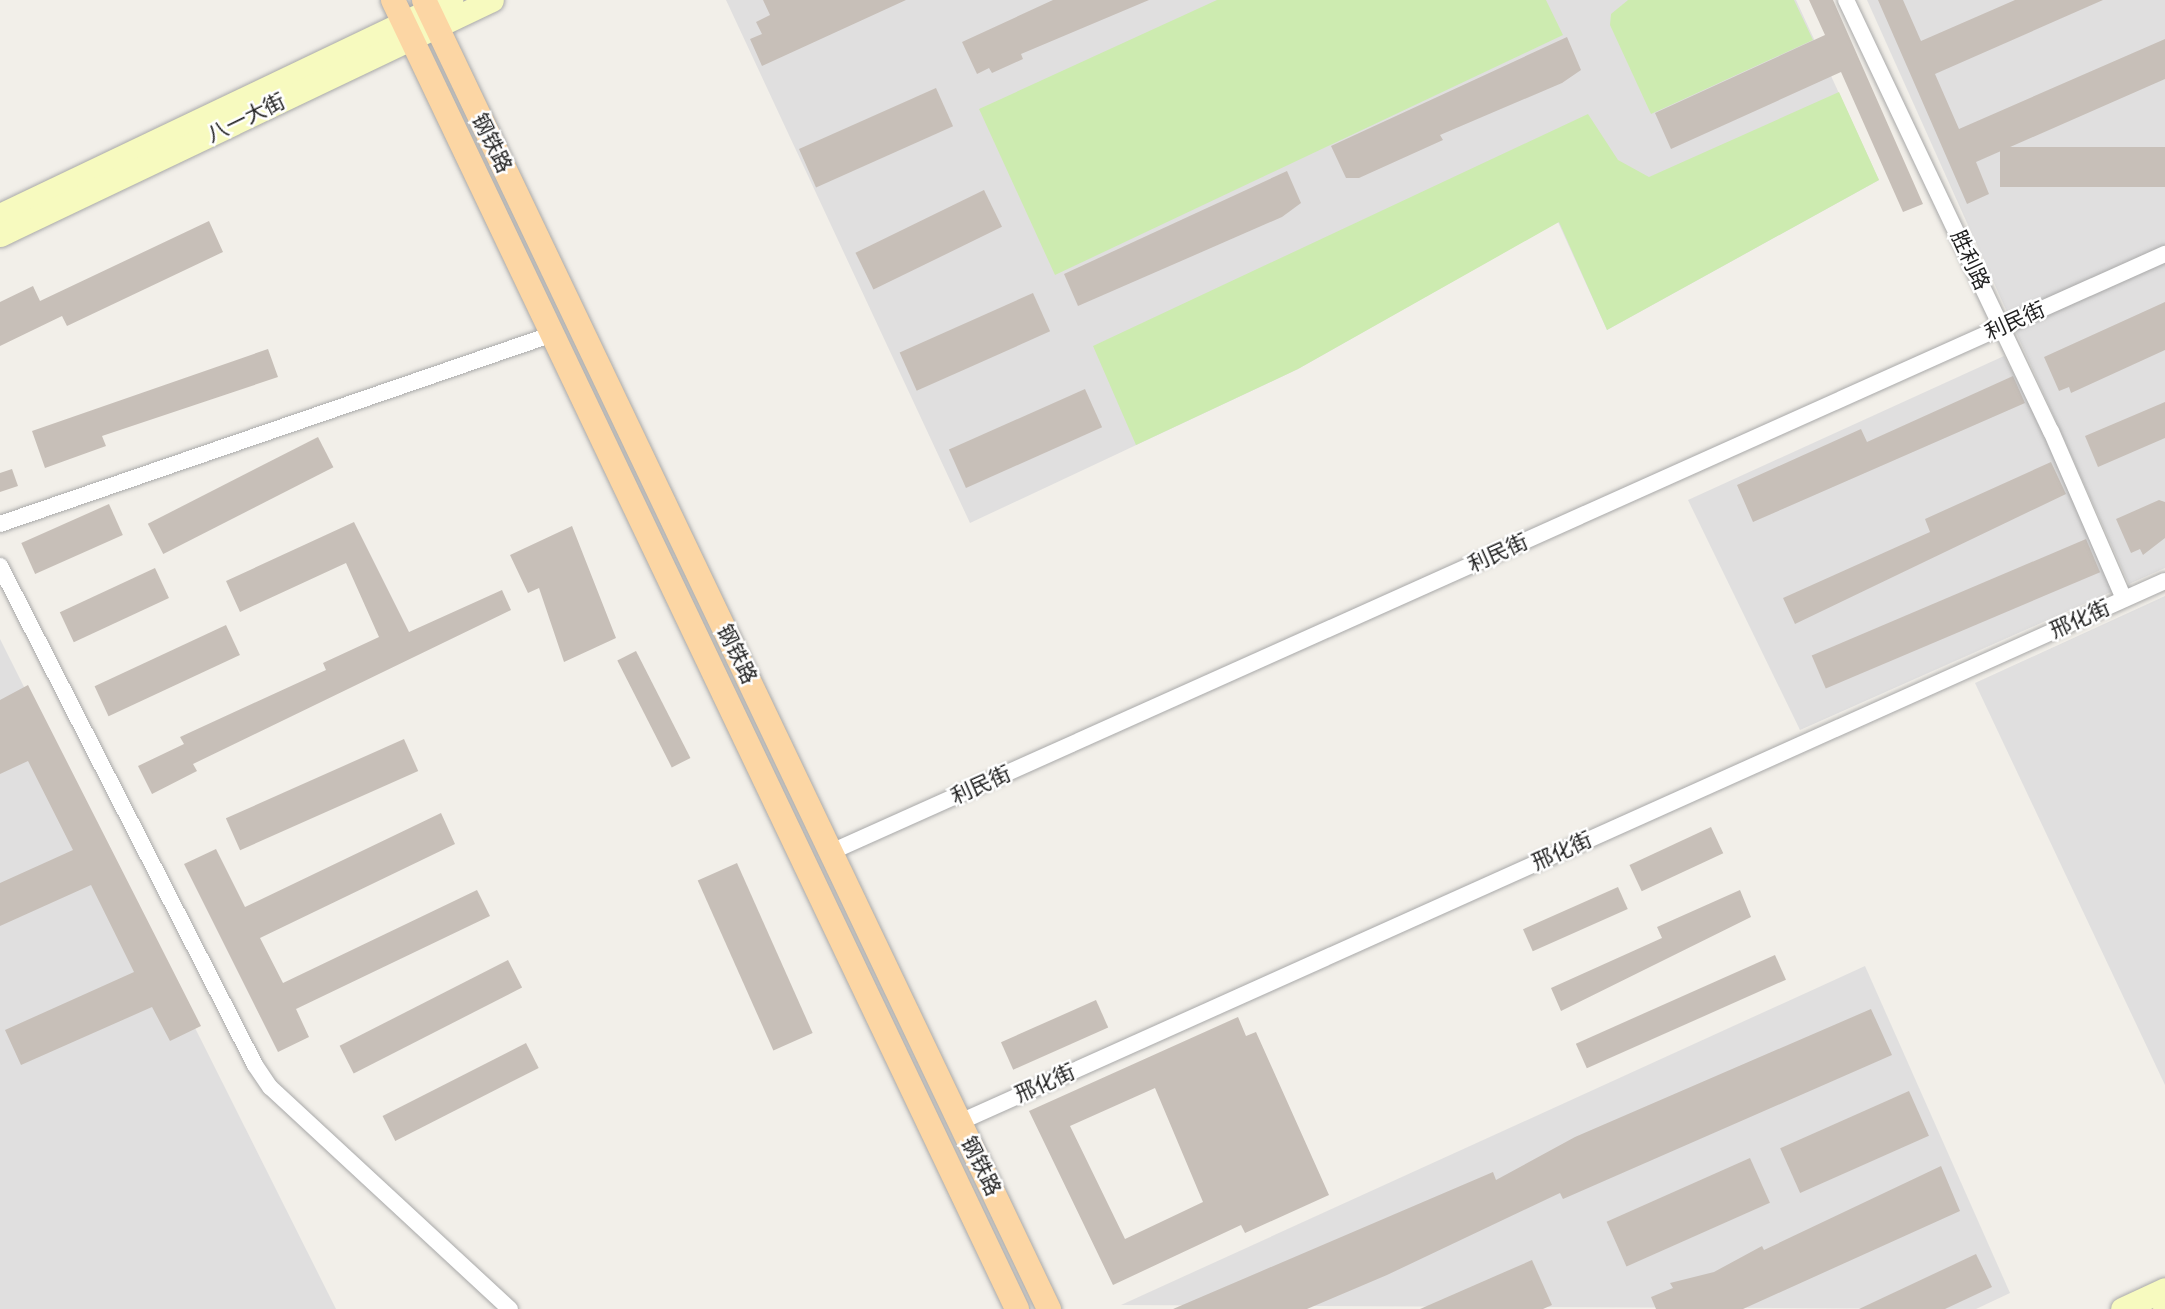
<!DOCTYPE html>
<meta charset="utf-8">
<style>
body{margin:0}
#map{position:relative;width:2165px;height:1309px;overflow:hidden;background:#f2efe9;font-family:Helvetica,"Noto Sans SC",sans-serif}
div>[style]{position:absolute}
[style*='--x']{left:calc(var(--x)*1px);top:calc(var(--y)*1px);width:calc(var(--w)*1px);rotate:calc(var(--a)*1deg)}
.residential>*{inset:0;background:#e0dfdf}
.grass>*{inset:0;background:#cdebb0}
.building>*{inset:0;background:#c7bfb8;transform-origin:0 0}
.roads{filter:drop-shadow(0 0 2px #a9a9a9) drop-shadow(0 0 2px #a9a9a9)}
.street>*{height:16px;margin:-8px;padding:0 8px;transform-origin:8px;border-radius:8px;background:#fff}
.secondary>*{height:23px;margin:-11.5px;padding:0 11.5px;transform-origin:11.5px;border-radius:11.5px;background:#f7fabf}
.primary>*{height:24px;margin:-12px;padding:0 12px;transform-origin:12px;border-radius:12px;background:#fcd6a4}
span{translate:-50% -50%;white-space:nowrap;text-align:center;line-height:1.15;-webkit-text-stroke:5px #fff;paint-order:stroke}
.street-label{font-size:21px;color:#222}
</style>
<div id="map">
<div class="residential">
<i style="clip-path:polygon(726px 0,1796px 0,1879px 180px,1607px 330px,1558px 222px,1298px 369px,970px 523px)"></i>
<i style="clip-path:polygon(1867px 0,2165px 0,2165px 568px,2129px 584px)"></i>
<i style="clip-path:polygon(2004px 356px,2044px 430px,2113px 591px,1800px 730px,1688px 500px)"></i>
<i style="clip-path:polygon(2165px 596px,2165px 1085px,1975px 683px)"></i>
<i style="clip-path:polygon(0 639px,336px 1309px,0 1309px)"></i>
<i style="clip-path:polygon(1865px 966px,2010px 1293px,1976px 1309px,1121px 1305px)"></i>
</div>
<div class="grass">
<i style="clip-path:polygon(1217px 0,1546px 0,1563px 35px,1055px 275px,979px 109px)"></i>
<i style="clip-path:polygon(1628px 0,1794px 0,1813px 40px,1651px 114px,1610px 25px,1611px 14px)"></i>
<i style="clip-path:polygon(1839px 92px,1879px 180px,1607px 330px,1559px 222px,1298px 369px,1136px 445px,1093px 346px,1588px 114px,1618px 160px,1649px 177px)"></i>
</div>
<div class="building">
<i style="clip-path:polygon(763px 0,906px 0,762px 66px,750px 39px,762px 34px,756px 22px,770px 15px)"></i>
<i style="clip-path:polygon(1053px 0,1149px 0,1021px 54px,1023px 59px,992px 73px,989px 68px,977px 74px,962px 42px)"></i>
<i style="clip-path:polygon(1809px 0,1833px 0,1923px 204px,1903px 212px,1841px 72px,1671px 149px,1655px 113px,1825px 35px)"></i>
<i style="clip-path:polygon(1878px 0,1903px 0,1921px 41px,2015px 0,2103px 0,1935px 74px,1959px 129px,2165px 39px,2165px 79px,1976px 162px,1989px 194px,1967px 204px)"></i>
<i style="clip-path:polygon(1567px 37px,1581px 70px,1562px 83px,1440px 135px,1443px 140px,1359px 178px,1346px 178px,1331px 146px)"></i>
<i style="left:936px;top:88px;width:42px;height:150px;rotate:66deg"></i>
<i style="left:2165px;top:147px;width:40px;height:165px;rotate:90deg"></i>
<i style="clip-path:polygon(1287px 171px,1301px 203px,1282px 217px,1078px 306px,1064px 274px)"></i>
<i style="left:984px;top:190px;width:41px;height:143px;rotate:64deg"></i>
<i style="clip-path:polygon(209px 221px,223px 252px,67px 326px,62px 316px,0 346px,0 302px,33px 286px,40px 301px)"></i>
<i style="left:1033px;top:293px;width:42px;height:146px;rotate:66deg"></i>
<i style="clip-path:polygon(2165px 302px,2165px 350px,2071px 393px,2069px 387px,2059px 391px,2044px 357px)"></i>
<i style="clip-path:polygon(268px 349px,278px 377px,102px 436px,106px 446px,45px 468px,32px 431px)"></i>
<i style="clip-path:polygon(2013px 376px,2025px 403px,1753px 522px,1737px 485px,1861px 429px,1867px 442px)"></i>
<i style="left:1085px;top:389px;width:42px;height:149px;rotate:66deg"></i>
<i style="clip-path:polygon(2165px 402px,2165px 438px,2098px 467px,2085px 436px)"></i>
<i style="left:318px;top:437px;width:34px;height:191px;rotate:63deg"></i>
<i style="clip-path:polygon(2051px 462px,2066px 494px,1795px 624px,1783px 598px,1930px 532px,1925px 519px)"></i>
<i style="clip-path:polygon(12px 469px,18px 486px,0 492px,0 473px)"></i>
<i style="clip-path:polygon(2159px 500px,2165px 502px,2165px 538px,2143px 555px,2140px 549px,2131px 553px,2116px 519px)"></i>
<i style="left:109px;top:504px;width:34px;height:96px;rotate:66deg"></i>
<i style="clip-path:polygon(354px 522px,409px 632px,502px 590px,511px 610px,193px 764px,197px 771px,152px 794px,138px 766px,184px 744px,180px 737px,326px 670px,323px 663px,379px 637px,346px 563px,240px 612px,226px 581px)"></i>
<i style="clip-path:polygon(572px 526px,616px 638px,564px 662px,539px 588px,528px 593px,510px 555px)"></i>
<i style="left:2086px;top:539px;width:36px;height:298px;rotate:67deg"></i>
<i style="left:155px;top:568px;width:33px;height:105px;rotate:65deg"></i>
<i style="left:226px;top:625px;width:33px;height:145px;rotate:65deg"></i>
<i style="left:636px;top:651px;width:120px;height:21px;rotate:63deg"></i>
<i style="clip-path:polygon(28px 685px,201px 1026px,170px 1041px,152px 1007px,21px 1065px,5px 1030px,134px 972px,91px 885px,0 926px,0 883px,73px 850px,28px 761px,0 774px,0 700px)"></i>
<i style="left:404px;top:739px;width:35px;height:195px;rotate:66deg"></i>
<i style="clip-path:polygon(441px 813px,455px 844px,260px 938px,283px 983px,477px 890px,490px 916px,296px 1009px,309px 1037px,278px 1052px,184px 864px,216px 849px,245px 907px)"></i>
<i style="left:1711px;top:827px;width:29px;height:90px;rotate:65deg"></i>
<i style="left:737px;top:863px;width:186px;height:43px;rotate:66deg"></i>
<i style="left:1618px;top:887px;width:24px;height:104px;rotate:66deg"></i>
<i style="clip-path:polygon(1740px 890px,1751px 917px,1561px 1011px,1551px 988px,1662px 938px,1657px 927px)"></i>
<i style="left:1775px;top:955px;width:27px;height:218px;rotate:66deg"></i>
<i style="left:508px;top:960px;width:31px;height:189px;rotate:63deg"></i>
<i style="left:1096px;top:1000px;width:30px;height:104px;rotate:66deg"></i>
<i style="clip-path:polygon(1871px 1009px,1892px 1055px,1563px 1199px,1560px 1193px,1387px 1275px,1307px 1309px,1173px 1309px,1493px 1172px,1496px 1180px,1575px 1137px)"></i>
<i style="clip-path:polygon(evenodd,1238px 1017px,1246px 1036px,1256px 1032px,1329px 1195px,1245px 1233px,1241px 1225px,1113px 1285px,1029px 1111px,1238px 1017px,1155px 1088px,1203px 1202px,1125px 1239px,1070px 1126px,1155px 1088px)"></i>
<i style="left:526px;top:1043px;width:28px;height:161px;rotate:63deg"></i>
<i style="left:1909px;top:1091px;width:49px;height:141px;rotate:66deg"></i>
<i style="left:1750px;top:1158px;width:49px;height:157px;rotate:66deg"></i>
<i style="clip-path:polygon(1941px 1166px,1960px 1211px,1743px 1309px,1656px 1309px,1651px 1297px,1673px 1288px,1670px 1283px,1714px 1272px,1762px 1246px,1764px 1250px)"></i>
<i style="clip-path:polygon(1976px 1254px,1992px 1287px,1945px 1309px,1859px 1309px)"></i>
<i style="clip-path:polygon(1532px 1260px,1552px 1305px,1543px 1309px,1420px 1309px)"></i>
</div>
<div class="roads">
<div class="street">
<i style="--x:1846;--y:0;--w:477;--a:64.6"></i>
<i style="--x:2051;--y:431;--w:183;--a:66.5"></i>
<i style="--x:0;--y:524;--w:585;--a:-18.96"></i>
<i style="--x:0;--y:566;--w:560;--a:62.93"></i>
<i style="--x:255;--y:1065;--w:27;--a:56"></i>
<i style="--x:270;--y:1087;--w:327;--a:42.8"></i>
<i style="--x:831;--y:852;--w:1462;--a:-24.15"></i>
<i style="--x:960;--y:1122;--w:1321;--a:-24.18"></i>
</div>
<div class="secondary">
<i style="--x:0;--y:215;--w:500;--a:-25.5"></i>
<i style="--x:0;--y:235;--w:545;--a:-25.53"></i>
<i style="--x:2122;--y:1309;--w:47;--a:-24.9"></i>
<i style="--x:2164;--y:1309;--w:1;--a:-45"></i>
</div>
<div class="primary">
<i style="--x:393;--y:0;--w:1450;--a:64.51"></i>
<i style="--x:424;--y:0;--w:1451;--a:64.48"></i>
</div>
</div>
<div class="street-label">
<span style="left:246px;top:118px;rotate:-26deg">八一大街</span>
<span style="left:492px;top:143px;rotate:64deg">钢铁路</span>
<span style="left:1970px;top:260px;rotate:65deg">胜利路</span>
<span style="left:2015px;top:321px;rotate:-24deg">利民街</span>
<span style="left:1498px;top:553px;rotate:-24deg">利民街</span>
<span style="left:2080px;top:619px;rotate:-24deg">邢化街</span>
<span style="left:737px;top:654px;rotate:64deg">钢铁路</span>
<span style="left:981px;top:785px;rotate:-24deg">利民街</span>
<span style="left:1562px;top:851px;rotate:-24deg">邢化街</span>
<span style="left:1045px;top:1083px;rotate:-24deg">邢化街</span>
<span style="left:981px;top:1166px;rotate:64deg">钢铁路</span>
</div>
</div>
